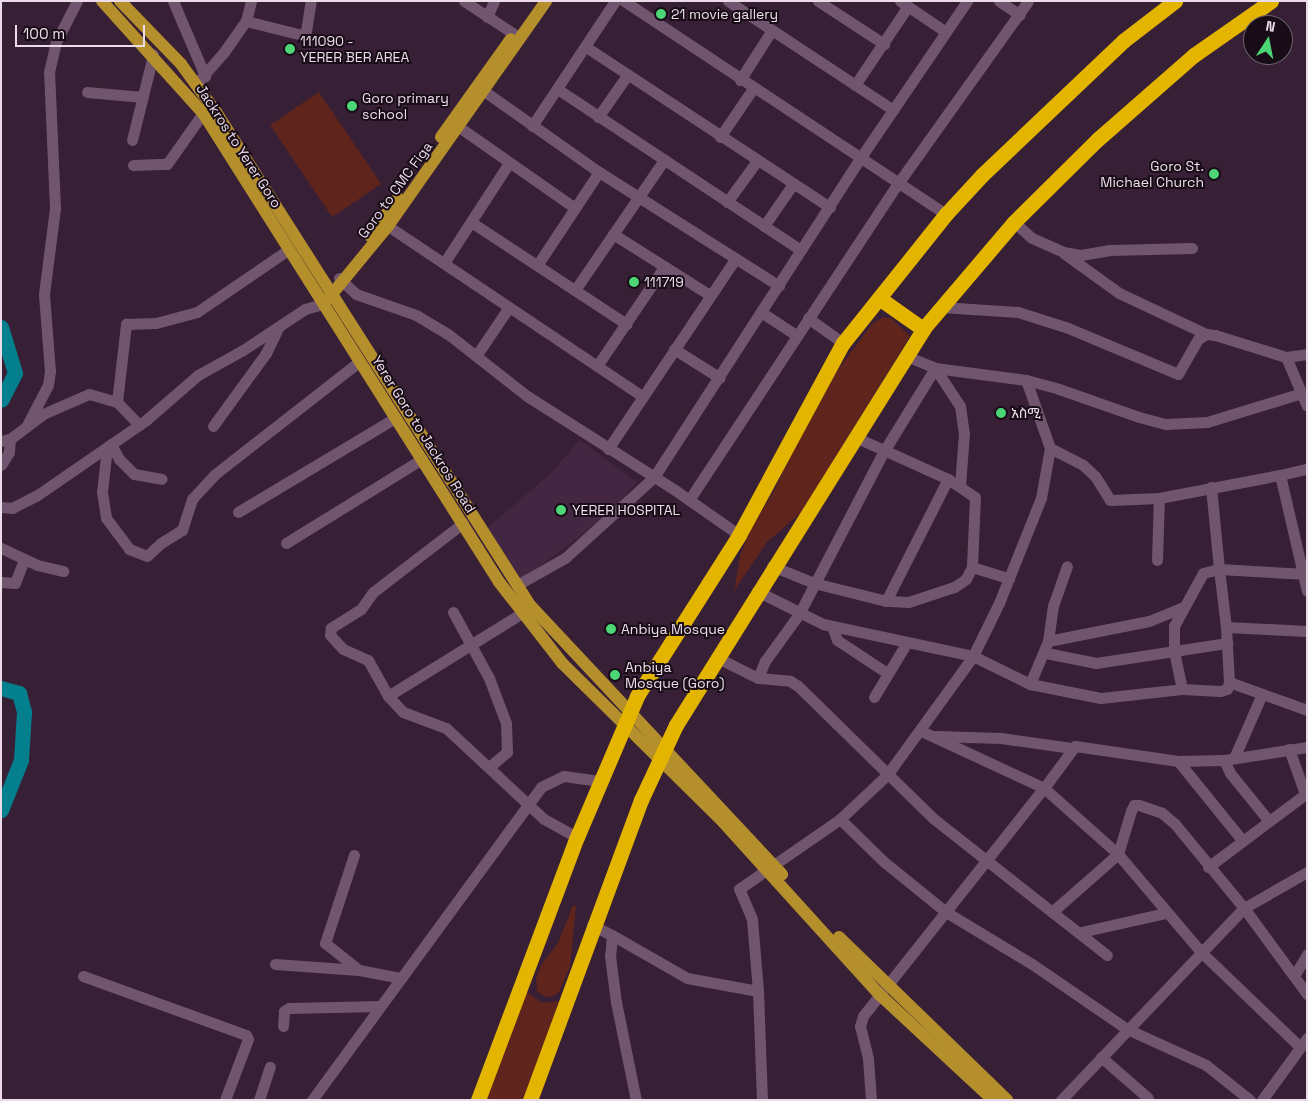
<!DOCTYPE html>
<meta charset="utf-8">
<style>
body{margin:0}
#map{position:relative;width:1308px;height:1101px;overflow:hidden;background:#371f35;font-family:"Space Grotesk","Noto Sans Ethiopic",sans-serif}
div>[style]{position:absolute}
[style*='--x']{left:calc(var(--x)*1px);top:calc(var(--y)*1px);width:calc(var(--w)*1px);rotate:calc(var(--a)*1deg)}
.built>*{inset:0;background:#432641}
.green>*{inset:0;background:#5f251d;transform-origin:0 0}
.river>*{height:15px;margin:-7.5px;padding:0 7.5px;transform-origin:7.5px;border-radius:7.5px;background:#037f8e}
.minor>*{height:11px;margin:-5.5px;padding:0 5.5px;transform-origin:5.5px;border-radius:5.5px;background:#71556e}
.major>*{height:12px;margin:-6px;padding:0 6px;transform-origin:6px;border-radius:6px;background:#b58f2c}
.highway>*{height:15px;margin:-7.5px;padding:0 7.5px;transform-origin:7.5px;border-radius:7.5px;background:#e3b500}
.dots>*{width:14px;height:14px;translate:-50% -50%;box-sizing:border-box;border:2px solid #180d17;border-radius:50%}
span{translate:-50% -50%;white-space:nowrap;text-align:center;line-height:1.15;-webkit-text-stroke:4px #180d17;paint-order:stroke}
.poi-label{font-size:14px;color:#ecdcea}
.left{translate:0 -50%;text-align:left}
.right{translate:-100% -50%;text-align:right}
.street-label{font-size:14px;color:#ecdcea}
.frame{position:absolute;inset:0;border:2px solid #ecdcea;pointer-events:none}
.north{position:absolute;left:1243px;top:15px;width:50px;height:50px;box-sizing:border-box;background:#180d17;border:1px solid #6d606b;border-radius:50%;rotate:11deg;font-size:14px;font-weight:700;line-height:20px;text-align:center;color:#ecdcea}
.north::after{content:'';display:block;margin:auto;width:18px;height:22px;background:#4dd676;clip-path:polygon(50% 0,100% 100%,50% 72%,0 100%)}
.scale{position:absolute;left:15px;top:25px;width:130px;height:22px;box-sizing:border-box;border:2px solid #ecdcea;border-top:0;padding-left:6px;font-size:15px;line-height:18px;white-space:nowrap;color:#ecdcea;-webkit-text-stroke:4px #180d17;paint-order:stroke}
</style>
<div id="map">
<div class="built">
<i style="clip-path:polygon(580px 440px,637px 482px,608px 515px,522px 579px,486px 529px,550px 474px)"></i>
</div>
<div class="green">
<i style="left:319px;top:92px;width:111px;height:59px;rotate:56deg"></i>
<i style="clip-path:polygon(883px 317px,892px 319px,910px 336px,802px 512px,767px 542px,734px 591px,740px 556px,752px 526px,774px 491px,790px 456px,838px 370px,872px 324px)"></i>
<i style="clip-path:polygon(573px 905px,576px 906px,570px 967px,559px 992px,552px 997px,544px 996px,537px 991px,536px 979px,541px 965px,558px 943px)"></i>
<i style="clip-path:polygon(526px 991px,542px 1003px,559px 1001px,525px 1100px,485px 1100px)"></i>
</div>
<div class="river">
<i style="--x:1;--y:327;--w:48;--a:73.1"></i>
<i style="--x:15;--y:373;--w:30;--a:117"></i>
<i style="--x:1;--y:688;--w:19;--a:16"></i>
<i style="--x:19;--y:693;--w:20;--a:75"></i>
<i style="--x:24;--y:712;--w:48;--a:93.6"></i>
<i style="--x:21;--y:760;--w:54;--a:111.8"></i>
</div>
<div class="minor">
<i style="--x:173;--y:1;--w:82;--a:66.9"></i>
<i style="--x:464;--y:1;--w:60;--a:33.4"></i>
<i style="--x:624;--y:1;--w:386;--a:33.5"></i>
<i style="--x:728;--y:1;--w:198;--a:33.4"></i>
<i style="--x:818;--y:1;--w:79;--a:33.1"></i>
<i style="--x:900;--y:1;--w:55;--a:34"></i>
<i style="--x:999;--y:1;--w:25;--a:34"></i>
<i style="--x:487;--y:17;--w:17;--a:-66"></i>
<i style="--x:246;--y:21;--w:58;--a:14"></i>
<i style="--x:302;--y:35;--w:6;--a:-45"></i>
<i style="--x:306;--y:31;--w:30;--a:-81"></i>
<i style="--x:586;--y:47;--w:292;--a:33.3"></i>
<i style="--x:740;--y:80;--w:59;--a:-57.4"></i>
<i style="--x:196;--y:84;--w:43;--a:-48.8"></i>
<i style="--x:224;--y:52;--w:38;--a:-55"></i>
<i style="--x:246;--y:21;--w:21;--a:-76"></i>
<i style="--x:855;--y:85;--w:95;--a:-56.1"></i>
<i style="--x:559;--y:90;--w:290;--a:33.5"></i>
<i style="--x:484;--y:91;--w:141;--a:35.2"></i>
<i style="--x:599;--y:172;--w:213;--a:32.3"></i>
<i style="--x:87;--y:92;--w:56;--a:5.1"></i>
<i style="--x:598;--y:117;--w:52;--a:-55.1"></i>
<i style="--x:532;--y:126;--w:150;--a:-56.4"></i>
<i style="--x:459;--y:127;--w:141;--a:34.9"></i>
<i style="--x:720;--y:137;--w:60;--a:-55.8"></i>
<i style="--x:132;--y:140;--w:88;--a:-76.1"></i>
<i style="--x:133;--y:165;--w:34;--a:-2"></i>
<i style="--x:167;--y:164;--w:62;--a:-54.8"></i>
<i style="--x:727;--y:202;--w:51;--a:-53.8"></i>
<i style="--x:471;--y:222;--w:186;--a:33.3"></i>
<i style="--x:1014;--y:222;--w:24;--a:42"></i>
<i style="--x:1032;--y:238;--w:34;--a:24"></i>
<i style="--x:1063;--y:252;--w:18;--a:9"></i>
<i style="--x:1081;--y:255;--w:29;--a:-10"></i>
<i style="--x:1110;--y:250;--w:82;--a:-1.4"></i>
<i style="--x:388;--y:226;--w:306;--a:33.8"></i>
<i style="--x:764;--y:226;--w:51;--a:-55.4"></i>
<i style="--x:613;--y:234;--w:115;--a:32.2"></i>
<i style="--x:1065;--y:254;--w:67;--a:35.8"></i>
<i style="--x:1119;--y:293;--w:96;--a:25.2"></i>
<i style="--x:444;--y:263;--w:119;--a:-57"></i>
<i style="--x:538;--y:264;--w:110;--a:-56.5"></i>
<i style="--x:339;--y:278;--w:23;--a:43"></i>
<i style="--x:356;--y:294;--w:64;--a:19.3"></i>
<i style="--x:416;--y:315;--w:37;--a:31"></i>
<i style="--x:448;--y:334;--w:100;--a:38.1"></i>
<i style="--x:527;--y:396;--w:175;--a:32.4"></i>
<i style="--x:675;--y:490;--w:78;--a:35.1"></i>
<i style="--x:575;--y:290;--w:158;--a:-55.6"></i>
<i style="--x:941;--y:307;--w:77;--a:3.7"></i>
<i style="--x:1018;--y:312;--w:52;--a:17.7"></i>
<i style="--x:1068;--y:328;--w:119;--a:22.7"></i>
<i style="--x:1178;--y:374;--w:40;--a:-60.3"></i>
<i style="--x:1198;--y:339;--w:9;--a:-32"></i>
<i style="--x:1206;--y:334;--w:9;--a:6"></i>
<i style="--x:1215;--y:335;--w:74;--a:17.2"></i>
<i style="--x:1286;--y:357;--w:53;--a:66.8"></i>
<i style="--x:761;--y:312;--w:42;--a:33.3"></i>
<i style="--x:808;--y:318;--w:43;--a:35.5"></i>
<i style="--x:674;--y:349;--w:54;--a:32.2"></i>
<i style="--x:476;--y:356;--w:59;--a:-56"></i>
<i style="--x:906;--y:356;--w:31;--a:22"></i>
<i style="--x:935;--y:368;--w:92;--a:7.5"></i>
<i style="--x:1026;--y:380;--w:34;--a:15"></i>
<i style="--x:1059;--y:389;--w:85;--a:19.3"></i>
<i style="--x:1139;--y:417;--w:28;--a:15"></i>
<i style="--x:1166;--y:424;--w:41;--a:-2.8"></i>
<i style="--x:1207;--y:422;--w:99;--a:-17"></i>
<i style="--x:1286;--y:357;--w:21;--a:-8"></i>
<i style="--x:597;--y:366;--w:120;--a:-55.9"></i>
<i style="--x:117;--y:402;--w:79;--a:-83.4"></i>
<i style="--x:126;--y:324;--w:30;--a:-2"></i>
<i style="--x:156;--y:323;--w:42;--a:-15"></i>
<i style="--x:197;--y:312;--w:110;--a:-34.3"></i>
<i style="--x:213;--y:426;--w:90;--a:-54"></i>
<i style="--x:266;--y:353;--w:28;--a:-64"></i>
<i style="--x:26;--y:427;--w:47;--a:-62.4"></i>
<i style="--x:48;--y:385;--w:14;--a:-82"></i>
<i style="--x:50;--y:371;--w:77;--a:-94.5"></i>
<i style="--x:44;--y:294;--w:87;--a:-82.7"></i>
<i style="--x:55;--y:208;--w:136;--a:-92.5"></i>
<i style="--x:49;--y:72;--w:31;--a:-77"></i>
<i style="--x:56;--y:42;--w:46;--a:-62.9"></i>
<i style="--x:855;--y:437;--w:102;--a:24.3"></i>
<i style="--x:948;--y:479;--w:32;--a:34"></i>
<i style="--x:975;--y:497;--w:70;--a:92.5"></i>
<i style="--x:972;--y:567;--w:13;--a:117"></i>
<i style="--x:966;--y:579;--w:14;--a:146"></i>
<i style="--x:954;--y:587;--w:48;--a:161.9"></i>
<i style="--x:908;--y:602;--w:22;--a:-177"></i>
<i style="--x:886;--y:601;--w:137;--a:-63.1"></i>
<i style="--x:1;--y:441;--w:9;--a:-13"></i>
<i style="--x:10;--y:439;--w:41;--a:-37.1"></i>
<i style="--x:43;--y:414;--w:50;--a:-23.5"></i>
<i style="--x:89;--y:394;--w:29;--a:16"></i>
<i style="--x:117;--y:402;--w:32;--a:46"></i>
<i style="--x:111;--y:444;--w:17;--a:62"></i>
<i style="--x:119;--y:459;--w:21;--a:45"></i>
<i style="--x:134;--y:474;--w:28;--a:10"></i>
<i style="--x:107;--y:447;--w:45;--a:96.3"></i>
<i style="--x:102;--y:492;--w:26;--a:81"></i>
<i style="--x:106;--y:518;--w:39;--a:53"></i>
<i style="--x:129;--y:549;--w:19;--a:21"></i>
<i style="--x:147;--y:556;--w:19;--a:-43"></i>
<i style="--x:161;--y:543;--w:25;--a:-32"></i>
<i style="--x:182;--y:530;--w:33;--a:-72"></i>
<i style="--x:192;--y:499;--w:33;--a:-47"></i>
<i style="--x:214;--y:475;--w:185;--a:-38"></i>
<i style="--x:1050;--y:448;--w:37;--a:27"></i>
<i style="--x:1083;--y:465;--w:16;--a:43"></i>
<i style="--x:1095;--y:476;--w:28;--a:58"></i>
<i style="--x:1110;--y:500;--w:49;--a:-2.3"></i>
<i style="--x:1159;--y:498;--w:123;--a:-10.8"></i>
<i style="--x:1280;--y:475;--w:119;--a:76.9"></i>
<i style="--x:608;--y:449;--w:229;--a:-56.2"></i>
<i style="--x:1;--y:465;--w:15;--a:-58"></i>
<i style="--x:9;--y:452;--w:13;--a:-86"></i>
<i style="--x:1280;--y:475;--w:28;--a:-13"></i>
<i style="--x:1211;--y:487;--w:82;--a:84.4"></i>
<i style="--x:1219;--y:569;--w:58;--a:83.1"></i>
<i style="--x:1226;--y:627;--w:55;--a:86.9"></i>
<i style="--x:1229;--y:682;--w:7;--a:106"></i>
<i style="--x:1227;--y:689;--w:7;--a:164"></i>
<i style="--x:1220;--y:691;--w:38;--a:-177"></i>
<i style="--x:1182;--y:689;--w:39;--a:-102"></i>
<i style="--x:1174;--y:651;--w:25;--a:-90"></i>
<i style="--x:1174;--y:626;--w:60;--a:-61.3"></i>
<i style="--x:1203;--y:573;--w:16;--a:-14"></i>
<i style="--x:1219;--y:569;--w:88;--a:3.3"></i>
<i style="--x:689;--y:500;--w:381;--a:-56.6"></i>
<i style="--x:899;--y:182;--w:222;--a:-54.5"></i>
<i style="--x:1;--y:507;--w:11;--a:5"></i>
<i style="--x:12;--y:508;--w:27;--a:-27"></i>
<i style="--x:36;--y:496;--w:134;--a:-34.6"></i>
<i style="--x:146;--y:420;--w:69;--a:-40.9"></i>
<i style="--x:198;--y:375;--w:51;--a:-29.1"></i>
<i style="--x:243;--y:350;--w:74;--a:-33.5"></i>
<i style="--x:305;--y:309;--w:19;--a:-16"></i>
<i style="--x:238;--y:512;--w:183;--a:-30.9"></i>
<i style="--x:463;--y:523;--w:113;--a:142.5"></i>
<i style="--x:373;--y:592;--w:21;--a:125"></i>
<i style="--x:361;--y:609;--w:36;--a:148"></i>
<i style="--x:331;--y:628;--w:7;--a:98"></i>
<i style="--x:330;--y:635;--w:19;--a:47"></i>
<i style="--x:343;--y:649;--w:27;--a:24"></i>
<i style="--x:368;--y:660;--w:41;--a:60.9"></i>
<i style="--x:388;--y:696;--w:22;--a:47"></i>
<i style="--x:403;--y:712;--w:46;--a:20.4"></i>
<i style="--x:446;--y:728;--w:134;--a:42.9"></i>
<i style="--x:544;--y:819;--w:38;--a:29"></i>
<i style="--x:286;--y:543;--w:160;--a:-31.7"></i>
<i style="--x:1;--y:548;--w:40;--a:25"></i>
<i style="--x:37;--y:565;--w:27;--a:13"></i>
<i style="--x:1157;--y:560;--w:62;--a:-88.2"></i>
<i style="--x:772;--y:566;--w:45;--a:22"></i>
<i style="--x:814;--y:583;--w:74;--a:14"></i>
<i style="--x:972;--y:567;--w:39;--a:17"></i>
<i style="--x:1;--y:582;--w:14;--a:4"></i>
<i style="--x:15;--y:583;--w:25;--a:-69"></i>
<i style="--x:517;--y:585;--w:55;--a:-29.4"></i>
<i style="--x:565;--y:558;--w:120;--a:-42.3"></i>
<i style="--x:654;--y:477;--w:381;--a:-57.1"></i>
<i style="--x:861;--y:157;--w:189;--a:-55.8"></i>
<i style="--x:757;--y:591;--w:74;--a:26.6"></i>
<i style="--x:823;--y:624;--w:153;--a:12"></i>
<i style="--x:973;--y:656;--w:64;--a:26.2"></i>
<i style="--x:1030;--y:684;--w:47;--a:-67.3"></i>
<i style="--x:1048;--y:641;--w:103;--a:-11.2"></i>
<i style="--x:1149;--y:621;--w:35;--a:-22"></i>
<i style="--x:453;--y:612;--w:75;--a:61.4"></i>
<i style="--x:489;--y:678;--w:48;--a:69.3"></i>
<i style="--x:506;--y:723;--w:29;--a:88"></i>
<i style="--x:507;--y:752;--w:23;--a:140"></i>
<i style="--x:832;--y:626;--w:15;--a:70"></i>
<i style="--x:837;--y:640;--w:60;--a:33.4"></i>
<i style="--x:1226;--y:627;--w:81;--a:2.8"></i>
<i style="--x:1048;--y:641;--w:35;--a:-82"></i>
<i style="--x:1053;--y:606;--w:42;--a:-70.7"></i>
<i style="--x:1046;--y:653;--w:51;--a:11.3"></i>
<i style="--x:1096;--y:663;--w:133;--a:-8.7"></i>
<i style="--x:716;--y:657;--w:47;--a:26.6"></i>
<i style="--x:758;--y:678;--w:32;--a:5"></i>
<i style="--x:790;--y:681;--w:9;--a:32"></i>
<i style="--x:798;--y:686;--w:190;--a:44.4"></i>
<i style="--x:934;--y:819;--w:220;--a:38.2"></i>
<i style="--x:758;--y:678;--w:18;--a:-68"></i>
<i style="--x:765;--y:661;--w:58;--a:-54.1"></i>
<i style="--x:799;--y:614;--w:184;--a:-62.5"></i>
<i style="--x:884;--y:451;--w:97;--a:-58.4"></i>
<i style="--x:935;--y:368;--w:45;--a:56.7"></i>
<i style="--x:960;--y:406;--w:27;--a:82"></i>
<i style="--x:964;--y:433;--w:53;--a:94.3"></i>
<i style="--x:1229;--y:682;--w:83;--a:19.7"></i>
<i style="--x:1030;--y:684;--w:72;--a:11.2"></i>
<i style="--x:1101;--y:698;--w:81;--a:-6.3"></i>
<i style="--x:388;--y:696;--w:158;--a:-31.8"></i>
<i style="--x:874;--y:697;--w:62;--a:-58.9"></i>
<i style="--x:936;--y:736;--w:65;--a:1.8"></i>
<i style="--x:1001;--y:738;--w:71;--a:8.1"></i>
<i style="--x:1289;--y:749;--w:48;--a:70.4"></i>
<i style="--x:1234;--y:758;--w:70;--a:-66.4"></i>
<i style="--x:1224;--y:760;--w:14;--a:65"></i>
<i style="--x:1230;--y:773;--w:60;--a:51"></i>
<i style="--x:1178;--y:761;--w:102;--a:51"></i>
<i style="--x:840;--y:819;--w:60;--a:44.3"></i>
<i style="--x:883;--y:861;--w:81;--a:39"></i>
<i style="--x:946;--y:912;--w:100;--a:31.2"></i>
<i style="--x:1032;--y:964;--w:115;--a:34.4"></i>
<i style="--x:1127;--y:1029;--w:87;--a:24.5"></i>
<i style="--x:1206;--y:1065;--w:56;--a:38.5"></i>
<i style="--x:354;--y:855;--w:93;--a:108.2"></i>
<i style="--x:325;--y:943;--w:43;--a:38.5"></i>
<i style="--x:1208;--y:867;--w:124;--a:-36.8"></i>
<i style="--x:1052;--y:912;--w:88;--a:-41.3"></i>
<i style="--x:1118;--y:854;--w:45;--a:-73.2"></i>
<i style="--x:1131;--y:811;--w:7;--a:-63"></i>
<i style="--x:1134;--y:805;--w:5;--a:0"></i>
<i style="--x:1139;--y:805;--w:24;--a:19"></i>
<i style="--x:1162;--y:813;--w:17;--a:40"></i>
<i style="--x:1175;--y:824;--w:109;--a:50.6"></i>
<i style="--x:1244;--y:908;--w:107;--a:53.8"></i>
<i style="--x:592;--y:925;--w:22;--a:27"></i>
<i style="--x:612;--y:935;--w:21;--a:95"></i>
<i style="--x:610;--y:956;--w:46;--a:82.6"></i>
<i style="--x:616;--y:1002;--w:100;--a:78.5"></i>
<i style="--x:1081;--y:932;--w:86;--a:-12.7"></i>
<i style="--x:612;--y:935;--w:86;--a:29.8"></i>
<i style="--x:687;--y:978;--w:72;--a:10.4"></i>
<i style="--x:758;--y:991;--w:109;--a:87.9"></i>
<i style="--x:275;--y:964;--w:84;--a:4.1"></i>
<i style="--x:359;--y:970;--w:43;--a:10.8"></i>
<i style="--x:83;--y:976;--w:173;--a:19.9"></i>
<i style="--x:246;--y:1035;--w:4;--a:63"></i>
<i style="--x:248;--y:1039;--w:65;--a:110.7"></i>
<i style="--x:1294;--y:976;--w:26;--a:-59"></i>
<i style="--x:758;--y:991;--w:72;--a:-94.8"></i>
<i style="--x:752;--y:919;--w:33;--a:-113"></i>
<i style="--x:739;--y:889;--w:123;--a:-34.7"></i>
<i style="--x:840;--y:819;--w:64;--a:-43.1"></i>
<i style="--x:887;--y:775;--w:147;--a:-54.1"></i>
<i style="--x:973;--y:656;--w:59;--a:-63.9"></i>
<i style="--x:999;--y:603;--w:113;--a:-68.2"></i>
<i style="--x:1041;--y:498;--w:51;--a:-79.8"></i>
<i style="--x:1050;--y:448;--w:72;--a:-109.4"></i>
<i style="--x:283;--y:1026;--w:15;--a:-86"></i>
<i style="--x:284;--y:1011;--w:6;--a:-31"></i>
<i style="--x:289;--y:1008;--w:91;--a:-1.3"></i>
<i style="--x:1299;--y:1046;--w:136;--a:-136.2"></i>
<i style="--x:1201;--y:952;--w:128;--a:-130.3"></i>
<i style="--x:1118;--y:854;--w:99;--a:-138.3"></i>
<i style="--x:1044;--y:788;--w:52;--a:-53.6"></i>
<i style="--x:1075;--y:746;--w:104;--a:8.3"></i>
<i style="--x:1178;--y:761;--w:46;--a:-1.2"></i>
<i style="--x:1224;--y:760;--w:84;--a:-8.9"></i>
<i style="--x:1101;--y:1057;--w:62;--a:41.1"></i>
<i style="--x:259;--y:1100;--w:35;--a:-72"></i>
<i style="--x:312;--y:1100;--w:388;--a:-53.8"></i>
<i style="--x:541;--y:787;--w:25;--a:-26"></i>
<i style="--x:564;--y:776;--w:36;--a:8"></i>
<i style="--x:871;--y:1100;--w:42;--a:-94.1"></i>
<i style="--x:868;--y:1058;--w:33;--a:-104"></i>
<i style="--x:860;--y:1026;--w:10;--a:-73"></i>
<i style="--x:863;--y:1016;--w:291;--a:-51.6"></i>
<i style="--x:1044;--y:788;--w:136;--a:-155.1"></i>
<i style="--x:1061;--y:1100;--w:265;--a:-46.4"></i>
<i style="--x:1244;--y:908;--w:73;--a:-29.7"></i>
<i style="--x:1262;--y:1100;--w:77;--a:-54"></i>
</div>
<div class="major">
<i style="--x:102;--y:1;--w:151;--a:48"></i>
<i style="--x:203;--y:113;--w:555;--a:57.74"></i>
<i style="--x:499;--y:582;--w:103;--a:52.1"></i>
<i style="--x:562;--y:663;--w:226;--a:44.6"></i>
<i style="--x:723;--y:822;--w:234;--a:47.8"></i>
<i style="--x:880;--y:995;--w:154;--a:42.9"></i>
<i style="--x:120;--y:1;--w:88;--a:45.9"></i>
<i style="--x:181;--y:64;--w:59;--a:53.9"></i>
<i style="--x:216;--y:112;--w:585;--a:57.51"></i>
<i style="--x:530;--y:605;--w:369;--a:46.9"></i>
<i style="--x:441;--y:137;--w:120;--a:-54.5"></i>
<i style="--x:370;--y:236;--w:47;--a:-53.6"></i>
<i style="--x:328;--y:299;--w:94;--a:-50.6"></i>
<i style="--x:388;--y:226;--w:275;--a:-54.9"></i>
<i style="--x:839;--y:937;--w:234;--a:44.1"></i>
</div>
<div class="highway">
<i style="--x:879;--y:298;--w:54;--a:35.2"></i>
<i style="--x:478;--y:1100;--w:281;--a:-69.4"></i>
<i style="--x:577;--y:837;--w:153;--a:-66.9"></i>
<i style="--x:637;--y:696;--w:191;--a:-57.6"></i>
<i style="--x:739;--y:535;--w:218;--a:-61.6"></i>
<i style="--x:843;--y:343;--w:165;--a:-51.4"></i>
<i style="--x:946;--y:214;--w:53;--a:-47.3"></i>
<i style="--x:982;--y:175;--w:195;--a:-43.5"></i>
<i style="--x:1123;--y:41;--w:66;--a:-37.6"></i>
<i style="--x:530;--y:1100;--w:320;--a:-69.7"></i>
<i style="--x:641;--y:800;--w:83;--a:-65"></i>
<i style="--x:676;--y:725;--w:467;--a:-58"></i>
<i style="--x:923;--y:329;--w:140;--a:-49.6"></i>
<i style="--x:1014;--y:222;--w:118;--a:-44.7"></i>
<i style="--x:1098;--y:139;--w:128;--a:-41.2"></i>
<i style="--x:1194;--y:55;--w:94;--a:-35"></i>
</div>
<div class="dots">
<i style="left:661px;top:14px;background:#4dd676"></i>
<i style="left:290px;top:49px;background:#4dd676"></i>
<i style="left:352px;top:106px;background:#4dd676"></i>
<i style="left:1214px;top:174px;background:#4dd676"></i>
<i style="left:634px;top:282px;background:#4dd676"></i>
<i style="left:1001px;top:413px;background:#4dd676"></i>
<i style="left:561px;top:510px;background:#4dd676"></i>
<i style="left:611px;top:629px;background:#4dd676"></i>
<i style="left:615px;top:675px;background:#4dd676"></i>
</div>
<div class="poi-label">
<span class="left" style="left:671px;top:14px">21 movie gallery</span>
<span class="left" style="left:300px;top:49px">111090 -<br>YERER BER AREA</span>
<span class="left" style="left:362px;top:106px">Goro primary<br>school</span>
<span class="right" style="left:1204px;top:174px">Goro St.<br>Michael Church</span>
<span class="left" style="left:644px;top:282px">111719</span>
<span class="left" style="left:1011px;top:413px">አስሚ</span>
<span class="left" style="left:572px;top:510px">YERER HOSPITAL</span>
<span class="left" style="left:621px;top:629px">Anbiya Mosque</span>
<span class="left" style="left:625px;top:675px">Anbiya<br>Mosque (Goro)</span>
</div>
<div class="street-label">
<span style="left:239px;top:146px;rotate:57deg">Jackros to Yerer Goro</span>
<span style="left:395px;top:190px;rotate:-54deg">Goro to CMC Figa</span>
<span style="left:424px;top:434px;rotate:58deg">Yerer Goro to Jackros Road</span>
</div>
<div class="frame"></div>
<div class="north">N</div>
<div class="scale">100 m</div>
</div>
